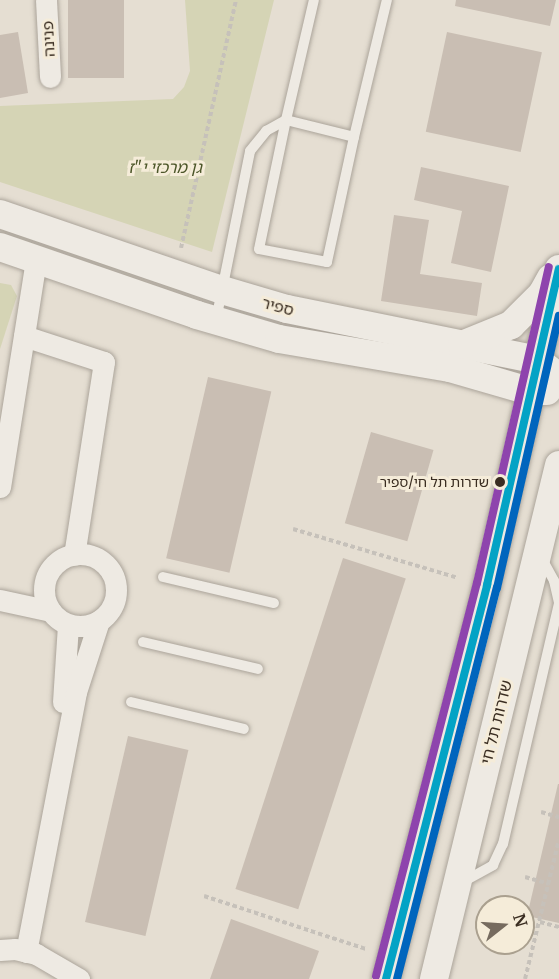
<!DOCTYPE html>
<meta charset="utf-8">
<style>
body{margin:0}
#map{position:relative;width:559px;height:979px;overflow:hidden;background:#e5ded2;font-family:Merriweather,"Noto Sans Hebrew",serif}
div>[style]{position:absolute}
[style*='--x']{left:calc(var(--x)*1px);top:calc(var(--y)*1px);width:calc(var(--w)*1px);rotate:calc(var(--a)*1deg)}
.green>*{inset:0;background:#d5d4b5}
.building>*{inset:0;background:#c9beb3;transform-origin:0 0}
.path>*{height:4px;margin-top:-2px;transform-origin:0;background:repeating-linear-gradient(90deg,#c6c1ba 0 4.5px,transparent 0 7.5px)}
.roads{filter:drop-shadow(0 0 2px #aba49a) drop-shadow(0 0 2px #aba49a)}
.lane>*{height:10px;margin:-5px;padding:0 5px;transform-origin:5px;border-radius:5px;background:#eeeae3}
.street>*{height:21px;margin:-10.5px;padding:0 10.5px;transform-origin:10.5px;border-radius:10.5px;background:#eeeae3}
.street>.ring{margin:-10.5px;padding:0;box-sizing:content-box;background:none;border:21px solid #eeeae3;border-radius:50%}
.secondary>*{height:28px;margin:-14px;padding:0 14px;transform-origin:14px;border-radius:14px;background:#eeeae3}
.bus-1>*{height:8px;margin:-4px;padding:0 4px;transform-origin:4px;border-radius:4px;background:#03a3c5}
.bus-2>*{height:8px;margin:-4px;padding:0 4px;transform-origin:4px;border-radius:4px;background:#0065bd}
.bus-3>*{height:8px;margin:-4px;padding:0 4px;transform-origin:4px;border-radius:4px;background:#8e44ad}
.dots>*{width:16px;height:16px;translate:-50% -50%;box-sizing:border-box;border:3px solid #f5ecd9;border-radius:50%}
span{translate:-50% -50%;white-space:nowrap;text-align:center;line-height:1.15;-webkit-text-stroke:6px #f5ecd9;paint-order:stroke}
.bus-label{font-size:14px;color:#3a2d21}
.right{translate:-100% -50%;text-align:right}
.street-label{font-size:16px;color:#3a2d21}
.park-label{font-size:16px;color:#4c5629;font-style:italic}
.north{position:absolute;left:475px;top:895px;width:60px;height:60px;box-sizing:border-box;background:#f5ecd9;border:2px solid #aaa08f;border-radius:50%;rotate:73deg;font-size:16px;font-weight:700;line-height:24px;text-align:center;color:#3a2d21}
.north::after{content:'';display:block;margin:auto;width:21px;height:27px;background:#766b5f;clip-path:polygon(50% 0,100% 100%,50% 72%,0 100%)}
</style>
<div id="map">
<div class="green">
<i style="clip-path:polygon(185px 0,274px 0,212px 252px,0 182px,0 106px,173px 99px,184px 87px,190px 71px)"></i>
<i style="clip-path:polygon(0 283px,11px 285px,17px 296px,0 349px)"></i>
</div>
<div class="building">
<i style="left:68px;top:0;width:56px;height:78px"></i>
<i style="clip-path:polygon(456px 0,556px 0,550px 26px,455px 6px)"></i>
<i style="clip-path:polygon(18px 32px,28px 93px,0 98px,0 35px)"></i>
<i style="left:447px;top:32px;width:97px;height:102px;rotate:12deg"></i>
<i style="clip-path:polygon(421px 167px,509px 186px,491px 272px,451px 263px,462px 211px,414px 200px)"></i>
<i style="clip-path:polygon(394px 215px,429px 220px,420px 274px,482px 283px,477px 316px,381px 301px)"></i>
<i style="left:208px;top:377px;width:65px;height:186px;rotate:13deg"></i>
<i style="left:371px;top:432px;width:65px;height:95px;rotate:16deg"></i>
<i style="left:343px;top:558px;width:66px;height:348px;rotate:18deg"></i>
<i style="left:128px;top:736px;width:62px;height:191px;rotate:13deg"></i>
<i style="clip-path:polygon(558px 784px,559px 784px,559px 923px,527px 916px)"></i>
<i style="clip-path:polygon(231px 919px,319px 951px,309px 979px,210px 979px)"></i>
</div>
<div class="path">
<i style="--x:181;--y:248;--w:254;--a:-77.5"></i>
<i style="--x:293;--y:529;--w:172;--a:16.5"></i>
<i style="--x:541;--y:812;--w:19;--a:16"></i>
<i style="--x:525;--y:877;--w:25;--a:16"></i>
<i style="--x:204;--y:896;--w:170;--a:18.1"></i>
<i style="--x:540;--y:922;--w:20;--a:15"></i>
<i style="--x:525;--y:979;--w:143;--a:-76.3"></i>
</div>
<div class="roads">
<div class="lane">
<i style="--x:354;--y:137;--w:141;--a:-76.5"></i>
<i style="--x:216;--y:320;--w:172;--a:-78.6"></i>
<i style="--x:250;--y:151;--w:26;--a:-51"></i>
<i style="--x:266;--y:131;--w:23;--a:-29"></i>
<i style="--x:286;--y:120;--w:70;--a:14"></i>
<i style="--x:354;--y:137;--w:128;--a:102.2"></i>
<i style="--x:327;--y:262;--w:69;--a:-169.2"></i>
<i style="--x:259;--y:249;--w:132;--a:-78.2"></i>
<i style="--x:286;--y:120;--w:123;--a:-76.9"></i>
<i style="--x:542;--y:559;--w:25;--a:61"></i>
<i style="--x:554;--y:581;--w:23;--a:77"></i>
<i style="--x:163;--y:577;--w:114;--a:13.2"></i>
<i style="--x:143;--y:642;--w:118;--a:13.2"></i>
<i style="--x:131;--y:702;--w:116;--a:13.4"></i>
<i style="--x:461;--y:883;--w:37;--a:-29"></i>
<i style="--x:493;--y:865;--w:23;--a:-65"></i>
<i style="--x:503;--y:844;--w:246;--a:-76.9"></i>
</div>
<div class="street">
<i style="--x:46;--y:0;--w:77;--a:87"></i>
<i style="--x:24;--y:336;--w:84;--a:18"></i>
<i style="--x:104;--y:362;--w:195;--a:98.8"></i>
<i style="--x:0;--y:487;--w:231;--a:-81"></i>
<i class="ring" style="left:44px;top:554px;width:51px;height:51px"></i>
<i style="--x:0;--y:600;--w:52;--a:12.2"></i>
<i style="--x:63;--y:702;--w:77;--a:-86.3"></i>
<i style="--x:0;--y:950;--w:15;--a:-4"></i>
<i style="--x:15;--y:949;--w:22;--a:13"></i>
<i style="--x:36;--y:954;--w:50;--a:30.2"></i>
<i style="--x:26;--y:952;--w:265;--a:-79.1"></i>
<i style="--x:76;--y:692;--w:75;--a:-72.1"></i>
</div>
<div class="secondary">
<i style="--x:0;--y:214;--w:235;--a:18.9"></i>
<i style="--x:222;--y:290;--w:68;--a:16.3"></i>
<i style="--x:287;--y:309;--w:255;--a:11.5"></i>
<i style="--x:537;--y:360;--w:28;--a:38"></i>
<i style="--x:0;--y:247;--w:208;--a:19"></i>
<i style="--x:197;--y:315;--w:85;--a:16.3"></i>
<i style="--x:279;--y:339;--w:173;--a:9.6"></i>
<i style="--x:450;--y:368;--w:82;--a:16.2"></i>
<i style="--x:529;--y:391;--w:18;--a:0"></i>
<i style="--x:462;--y:345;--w:53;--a:-22.2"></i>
<i style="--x:511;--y:325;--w:44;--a:-45"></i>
<i style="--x:542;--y:294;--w:18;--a:-61"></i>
<i style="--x:386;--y:979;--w:407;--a:-75.6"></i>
<i style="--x:487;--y:585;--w:324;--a:-77.2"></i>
<i style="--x:434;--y:979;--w:529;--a:-76.33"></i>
</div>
</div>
<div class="bus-1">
<i style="--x:386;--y:979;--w:407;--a:-75.6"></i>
<i style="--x:487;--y:585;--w:324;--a:-77.2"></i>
</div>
<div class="bus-2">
<i style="--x:397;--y:979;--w:404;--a:-75.7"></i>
<i style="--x:497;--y:588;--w:279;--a:-77.2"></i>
</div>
<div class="bus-3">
<i style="--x:376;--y:976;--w:406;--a:-75.6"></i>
<i style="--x:477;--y:583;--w:324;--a:-77.2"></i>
</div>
<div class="dots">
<i style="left:500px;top:482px;background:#3a2d21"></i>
</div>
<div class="bus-label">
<span class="right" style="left:489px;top:482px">שדרות תל חי/ספיר</span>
</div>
<div class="street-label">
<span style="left:48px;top:39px;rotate:-93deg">פנינה</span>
<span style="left:278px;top:306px;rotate:15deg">ספיר</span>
<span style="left:496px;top:722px;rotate:-76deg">שדרות תל חי</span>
</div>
<div class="park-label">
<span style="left:165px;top:167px">גן מרכזי י"ז</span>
</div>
<div class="north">N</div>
</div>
